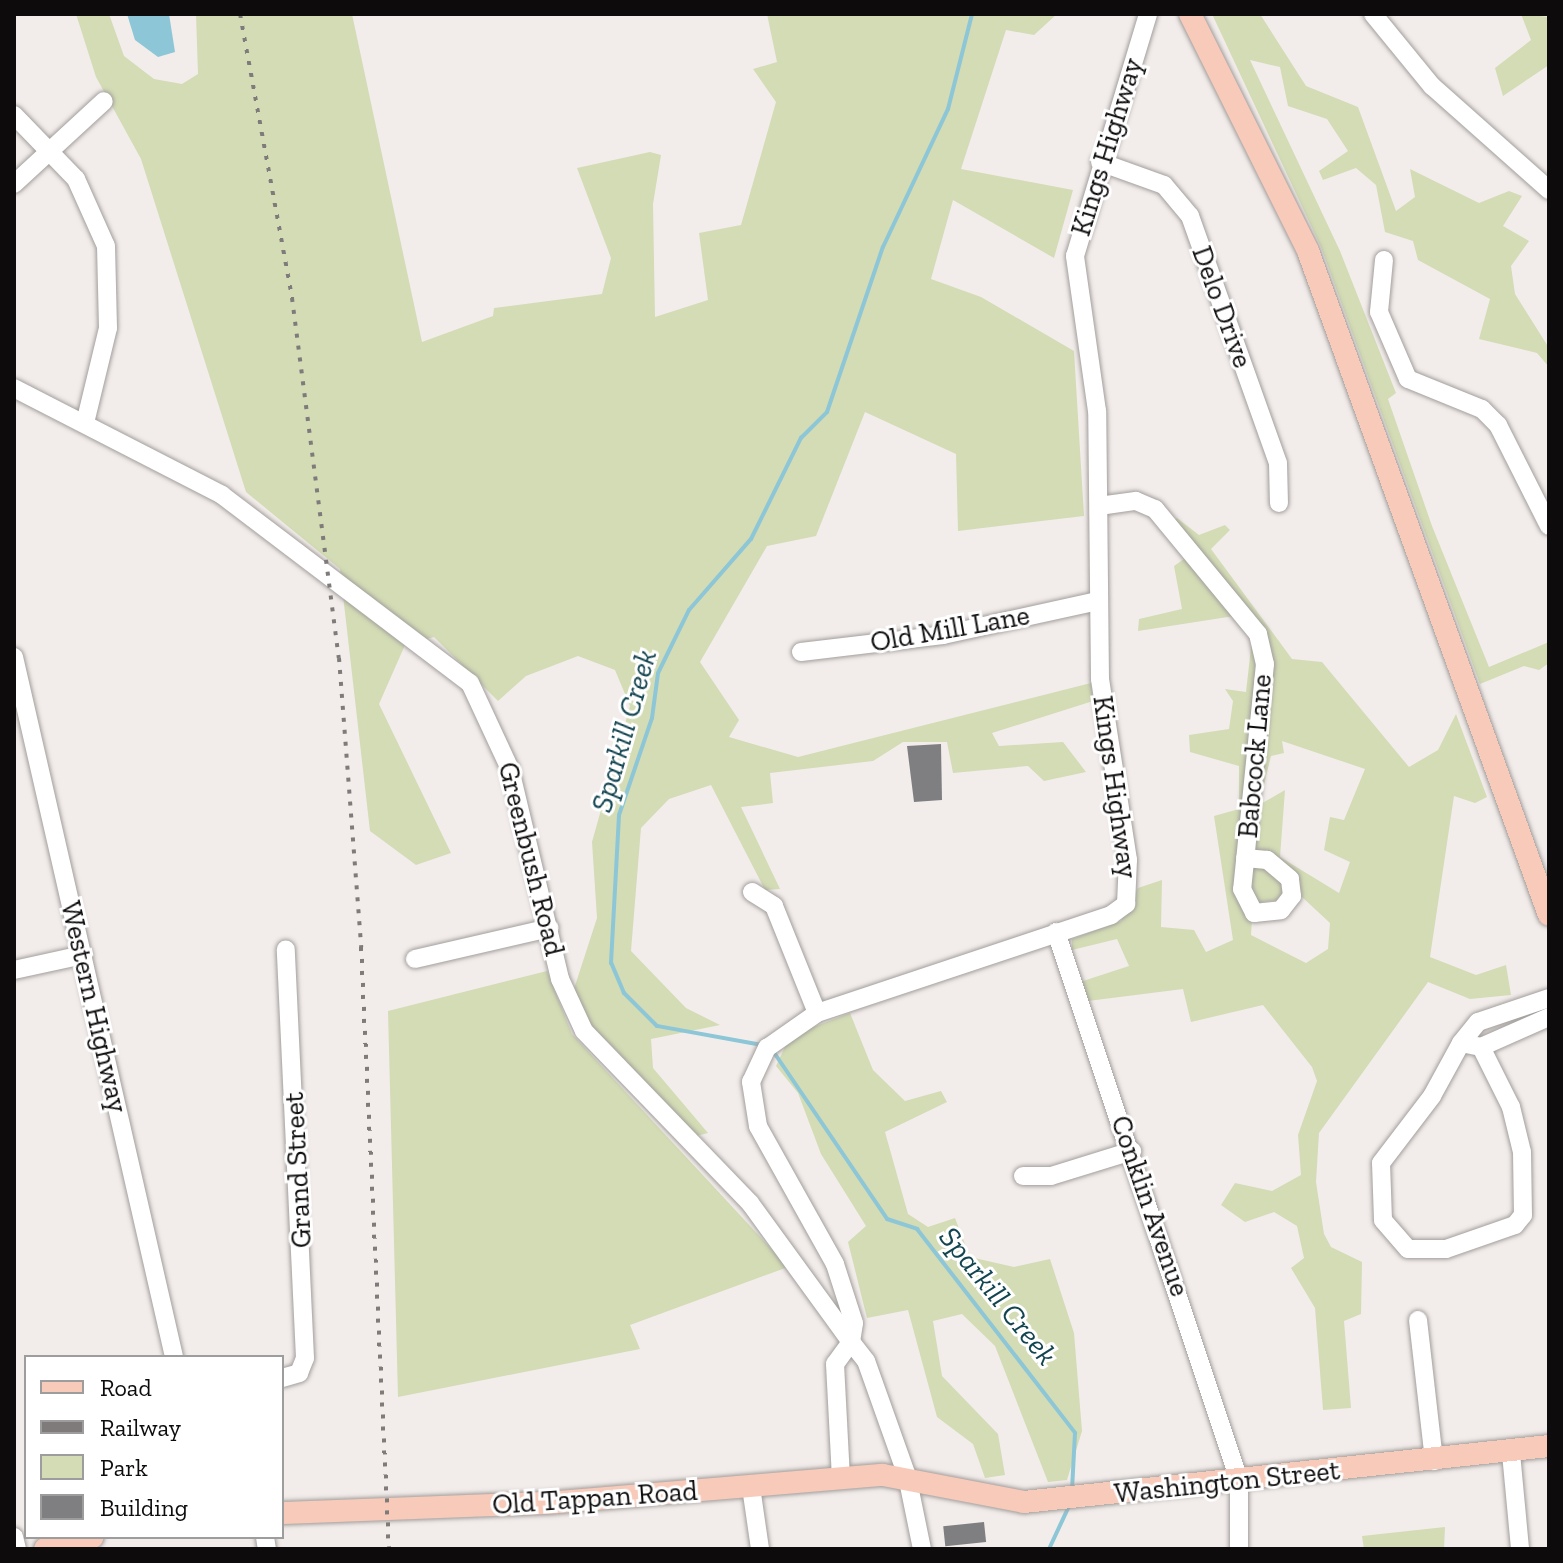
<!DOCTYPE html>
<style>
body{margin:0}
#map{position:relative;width:1563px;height:1563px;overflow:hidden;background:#f2edeb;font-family:"Zilla Slab",serif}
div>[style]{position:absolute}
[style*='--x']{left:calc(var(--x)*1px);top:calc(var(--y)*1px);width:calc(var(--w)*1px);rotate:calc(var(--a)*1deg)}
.green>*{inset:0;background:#d3dcb5}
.water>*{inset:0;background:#8dc6d6}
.stream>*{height:4px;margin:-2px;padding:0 2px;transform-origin:2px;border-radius:2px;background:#8dc6d6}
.building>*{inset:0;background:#7f7f82;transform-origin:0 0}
.roads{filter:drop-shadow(0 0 2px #a29e9c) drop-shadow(0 0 2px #a29e9c)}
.minor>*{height:18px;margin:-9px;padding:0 9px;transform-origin:9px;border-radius:9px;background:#fff}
.major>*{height:22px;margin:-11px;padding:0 11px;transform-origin:11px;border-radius:11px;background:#f7caba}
.rail>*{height:4px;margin-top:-2px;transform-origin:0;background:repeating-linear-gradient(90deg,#7e7b7a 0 4px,transparent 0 12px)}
span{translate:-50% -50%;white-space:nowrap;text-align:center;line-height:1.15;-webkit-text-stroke:6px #fff;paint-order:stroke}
.street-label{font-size:28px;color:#0d0b0b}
.water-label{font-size:30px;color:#134551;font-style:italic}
.frame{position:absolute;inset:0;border:16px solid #0d0b0b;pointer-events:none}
.legend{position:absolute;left:24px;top:1355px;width:260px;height:184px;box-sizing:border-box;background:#fff;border:2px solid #9e9d9d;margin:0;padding:10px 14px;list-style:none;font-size:24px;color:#0d0b0b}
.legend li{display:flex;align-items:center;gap:16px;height:40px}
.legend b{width:40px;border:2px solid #9e9d9d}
</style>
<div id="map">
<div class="green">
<i style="clip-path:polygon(76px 14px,109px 14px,124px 56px,154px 79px,182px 84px,198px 74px,196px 14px,352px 14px,422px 342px,493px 316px,494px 308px,602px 294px,611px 258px,577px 168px,650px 152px,661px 155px,653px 204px,655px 317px,708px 300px,699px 233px,741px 225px,776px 102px,753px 69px,777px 62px,767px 14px,1057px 14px,1034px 35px,1006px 30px,961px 169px,1073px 190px,1054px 258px,953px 200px,931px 279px,981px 297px,1074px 351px,1084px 516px,958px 531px,956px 454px,865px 412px,816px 536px,767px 546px,700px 662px,739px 720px,729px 737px,798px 757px,1091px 683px,1093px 701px,992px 733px,999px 746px,1063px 742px,1086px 772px,1044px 781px,1028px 766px,953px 773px,947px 742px,903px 742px,873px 761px,770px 773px,773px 803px,741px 807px,780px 889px,765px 890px,711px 785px,669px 799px,641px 828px,631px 951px,686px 1008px,720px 1025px,651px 1039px,653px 1068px,708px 1133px,696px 1136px,591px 1030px,572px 995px,597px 918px,592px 842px,630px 706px,615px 670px,578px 656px,526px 676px,498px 701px,434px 637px,405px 645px,379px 704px,451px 853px,416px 865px,370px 831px,340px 569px,246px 492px,141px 159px,96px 77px)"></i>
<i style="clip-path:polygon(1212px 14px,1260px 14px,1306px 86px,1358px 107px,1396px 211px,1415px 197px,1410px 169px,1479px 203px,1509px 191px,1522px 196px,1503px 226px,1529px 241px,1511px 266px,1515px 294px,1549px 348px,1549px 367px,1537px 353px,1479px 339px,1490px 299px,1418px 260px,1413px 241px,1385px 232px,1376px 185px,1356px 168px,1323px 180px,1319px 171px,1348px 151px,1327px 119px,1288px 106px,1280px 67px,1250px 60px,1340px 251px,1396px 393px,1388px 399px,1432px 526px,1489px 667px,1549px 642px,1549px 663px,1539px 670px,1524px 666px,1480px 684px,1321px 247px)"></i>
<i style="clip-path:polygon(1521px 14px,1549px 17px,1549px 65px,1503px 96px,1495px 68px,1531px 40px)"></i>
<i style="clip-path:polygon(evenodd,1177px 518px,1199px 535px,1225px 525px,1230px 530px,1211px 549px,1292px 659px,1322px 662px,1409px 767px,1438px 750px,1456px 714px,1487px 797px,1475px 803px,1454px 796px,1430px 957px,1476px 975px,1506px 965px,1511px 995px,1470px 999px,1428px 982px,1319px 1133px,1316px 1182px,1324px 1234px,1331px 1247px,1362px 1262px,1361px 1314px,1344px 1321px,1351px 1408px,1323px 1410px,1315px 1308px,1291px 1268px,1304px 1258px,1297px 1226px,1274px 1212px,1245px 1222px,1221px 1205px,1235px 1183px,1272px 1191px,1301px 1175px,1298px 1135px,1317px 1081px,1312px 1067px,1263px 1005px,1191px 1022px,1183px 989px,1088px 1001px,1080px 982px,1129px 966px,1117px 939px,1072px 950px,1072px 939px,1121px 921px,1138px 888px,1162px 880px,1161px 927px,1194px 930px,1206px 952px,1233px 940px,1214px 816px,1239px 809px,1239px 766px,1190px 752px,1189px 735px,1229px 729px,1233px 701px,1225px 689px,1246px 692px,1252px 639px,1234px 616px,1138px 631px,1139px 619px,1182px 609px,1174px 566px,1184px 559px,1164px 528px,1177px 518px,1282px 741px,1365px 769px,1344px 820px,1330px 817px,1324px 850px,1350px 862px,1339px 893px,1280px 857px,1285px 790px,1259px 805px,1271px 756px,1284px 753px,1282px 741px,1177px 518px,1302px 897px,1330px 923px,1328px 949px,1306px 963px,1251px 935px,1253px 903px,1302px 897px)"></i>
<i style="clip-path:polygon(547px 971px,572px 1034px,788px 1267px,630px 1325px,640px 1349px,398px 1397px,388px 1011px)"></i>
<i style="clip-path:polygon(850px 1013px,873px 1070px,905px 1101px,941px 1091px,947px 1102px,885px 1132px,908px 1214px,928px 1227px,955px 1218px,970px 1257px,1014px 1267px,1050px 1259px,1074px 1333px,1082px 1431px,1067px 1480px,1048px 1482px,995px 1346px,962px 1314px,933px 1321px,942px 1376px,998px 1434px,1005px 1475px,985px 1478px,973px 1444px,937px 1417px,908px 1310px,867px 1318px,848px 1242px,866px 1226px,821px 1154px,798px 1093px,776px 1066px,790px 1036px)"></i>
<i style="clip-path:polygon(1445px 1527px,1444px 1549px,1364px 1549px,1362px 1536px)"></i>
</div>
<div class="water">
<i style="clip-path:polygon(127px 14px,169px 14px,175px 52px,158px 57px,135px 40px)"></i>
</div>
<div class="stream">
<i style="--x:762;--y:1045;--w:107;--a:-169.7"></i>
<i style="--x:657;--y:1026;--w:47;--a:-135"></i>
<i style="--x:624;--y:993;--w:33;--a:-113"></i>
<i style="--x:611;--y:963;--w:148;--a:-86.9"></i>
<i style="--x:619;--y:815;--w:102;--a:-71.2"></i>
<i style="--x:652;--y:718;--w:45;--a:-82.4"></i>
<i style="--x:658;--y:673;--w:70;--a:-63.8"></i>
<i style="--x:689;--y:610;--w:94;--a:-48.9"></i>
<i style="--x:751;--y:539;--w:113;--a:-63.7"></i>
<i style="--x:801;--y:438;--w:37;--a:-45"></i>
<i style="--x:827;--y:412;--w:174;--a:-71.3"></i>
<i style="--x:883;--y:247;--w:153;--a:-64.8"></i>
<i style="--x:948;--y:109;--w:98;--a:-75.8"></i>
<i style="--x:773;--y:1051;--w:203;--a:55.8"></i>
<i style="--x:887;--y:1219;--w:32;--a:18"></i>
<i style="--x:917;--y:1229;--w:258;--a:52.2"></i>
<i style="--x:1075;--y:1433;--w:58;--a:93"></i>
<i style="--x:1049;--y:1549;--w:50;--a:-65"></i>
</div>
<div class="building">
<i style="clip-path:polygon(941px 744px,942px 800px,914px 802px,907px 746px)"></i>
<i style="left:984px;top:1522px;width:20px;height:41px;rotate:84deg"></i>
</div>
<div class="roads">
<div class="minor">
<i style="--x:1373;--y:14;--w:93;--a:50.7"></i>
<i style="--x:1432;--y:86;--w:157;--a:41.6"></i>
<i style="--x:14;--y:115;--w:89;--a:45.9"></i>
<i style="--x:76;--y:179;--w:73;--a:65.9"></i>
<i style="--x:106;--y:246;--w:82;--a:88.6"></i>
<i style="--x:108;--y:328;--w:98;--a:103.6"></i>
<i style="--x:1100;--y:162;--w:68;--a:19.8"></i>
<i style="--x:1164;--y:185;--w:40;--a:50"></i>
<i style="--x:1190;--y:216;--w:262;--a:70.4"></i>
<i style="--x:1278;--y:463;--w:40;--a:88.6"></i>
<i style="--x:14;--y:184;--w:122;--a:-42.7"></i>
<i style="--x:1384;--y:260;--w:52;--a:95.5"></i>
<i style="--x:1379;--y:312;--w:73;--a:66.6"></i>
<i style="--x:1408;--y:379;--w:80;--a:22.1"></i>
<i style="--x:1482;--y:409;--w:23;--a:45"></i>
<i style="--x:1498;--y:425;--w:113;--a:63.2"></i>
<i style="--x:14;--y:388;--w:234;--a:27.2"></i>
<i style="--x:222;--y:495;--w:311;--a:37.2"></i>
<i style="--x:470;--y:683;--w:95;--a:65.1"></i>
<i style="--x:510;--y:769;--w:216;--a:76.6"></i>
<i style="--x:560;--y:979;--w:57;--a:65.2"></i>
<i style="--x:584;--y:1031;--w:239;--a:46"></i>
<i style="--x:750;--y:1203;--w:172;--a:54"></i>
<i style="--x:851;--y:1342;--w:27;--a:126"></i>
<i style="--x:835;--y:1364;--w:114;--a:87"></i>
<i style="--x:1099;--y:506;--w:37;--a:-8"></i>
<i style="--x:1136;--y:501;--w:21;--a:23"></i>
<i style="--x:1155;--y:509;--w:162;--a:50.5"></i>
<i style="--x:1258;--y:634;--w:31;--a:77"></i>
<i style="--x:1265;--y:664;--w:226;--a:95.8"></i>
<i style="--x:1242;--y:889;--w:27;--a:63"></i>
<i style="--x:1254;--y:913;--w:27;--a:-6"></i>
<i style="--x:1281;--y:910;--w:18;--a:-52"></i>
<i style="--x:1292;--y:896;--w:17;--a:-97"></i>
<i style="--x:1290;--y:879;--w:30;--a:-140"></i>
<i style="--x:1267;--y:860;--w:22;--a:-175"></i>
<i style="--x:801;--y:652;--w:143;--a:-6.8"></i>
<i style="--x:943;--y:635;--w:159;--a:-12.4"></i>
<i style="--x:14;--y:657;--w:718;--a:77.12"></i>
<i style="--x:752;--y:892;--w:26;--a:32"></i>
<i style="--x:774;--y:906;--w:115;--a:68.1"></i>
<i style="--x:1056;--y:932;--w:578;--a:71.53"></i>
<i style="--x:1239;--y:1480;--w:69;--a:90"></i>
<i style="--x:415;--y:959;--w:138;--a:-13"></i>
<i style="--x:14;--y:970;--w:71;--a:-12.3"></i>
<i style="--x:1461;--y:1043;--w:20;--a:11"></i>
<i style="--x:1481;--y:1047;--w:67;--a:63.4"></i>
<i style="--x:1511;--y:1107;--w:46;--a:76.3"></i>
<i style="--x:1522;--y:1152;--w:63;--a:89.1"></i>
<i style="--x:1523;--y:1215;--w:13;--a:129"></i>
<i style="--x:1515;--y:1225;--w:73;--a:160.8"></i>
<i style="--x:1446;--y:1249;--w:38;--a:180"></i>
<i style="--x:1408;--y:1249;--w:38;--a:-131"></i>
<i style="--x:1383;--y:1220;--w:57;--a:-92"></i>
<i style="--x:1381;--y:1163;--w:84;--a:-52.7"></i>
<i style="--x:1432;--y:1096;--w:60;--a:-61.3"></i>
<i style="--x:1461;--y:1043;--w:27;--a:-51"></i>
<i style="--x:1478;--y:1022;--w:75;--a:-18.7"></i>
<i style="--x:1481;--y:1047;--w:74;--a:-23.8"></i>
<i style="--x:1023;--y:1176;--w:28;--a:0"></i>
<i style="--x:1051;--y:1176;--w:85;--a:-17.2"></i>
<i style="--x:1418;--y:1320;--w:142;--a:83.5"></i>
<i style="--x:282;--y:1378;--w:18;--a:-16"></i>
<i style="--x:299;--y:1373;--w:16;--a:-68"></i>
<i style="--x:305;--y:1358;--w:409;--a:-92.7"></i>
<i style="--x:1511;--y:1453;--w:96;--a:84.6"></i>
<i style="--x:751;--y:1487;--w:63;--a:81.7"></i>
<i style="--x:14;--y:1537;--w:12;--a:76"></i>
<i style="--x:265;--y:1537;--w:12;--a:81"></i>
<i style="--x:922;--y:1549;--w:75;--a:-101.6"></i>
<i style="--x:907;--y:1476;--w:122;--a:-109.6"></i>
<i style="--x:866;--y:1361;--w:24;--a:-128"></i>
<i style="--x:851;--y:1342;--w:19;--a:-81"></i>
<i style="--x:854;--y:1323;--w:62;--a:-107.9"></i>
<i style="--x:835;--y:1264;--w:158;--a:-119.2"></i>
<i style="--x:758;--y:1126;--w:45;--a:-99"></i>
<i style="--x:751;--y:1082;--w:38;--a:-65"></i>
<i style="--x:767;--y:1048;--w:61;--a:-35"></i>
<i style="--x:817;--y:1013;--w:310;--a:-18.4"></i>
<i style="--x:1111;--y:915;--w:19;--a:-36"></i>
<i style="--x:1126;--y:904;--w:44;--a:-87.4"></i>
<i style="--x:1128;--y:860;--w:183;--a:-98.8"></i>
<i style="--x:1100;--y:679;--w:268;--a:-90.6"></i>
<i style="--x:1097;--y:411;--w:157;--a:-98.1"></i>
<i style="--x:1075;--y:256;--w:253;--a:-73.2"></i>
</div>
<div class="major">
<i style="--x:1190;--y:14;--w:265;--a:63.5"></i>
<i style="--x:1308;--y:251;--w:706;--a:70.05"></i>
<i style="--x:282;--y:1513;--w:265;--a:-2.2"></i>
<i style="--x:547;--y:1503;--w:337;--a:-4.8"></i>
<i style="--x:883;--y:1475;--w:144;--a:10.8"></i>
<i style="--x:1024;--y:1502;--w:528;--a:-6.09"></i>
<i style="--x:45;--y:1549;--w:49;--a:-14"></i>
</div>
</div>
<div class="rail">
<i style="--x:240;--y:14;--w:289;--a:79.6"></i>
<i style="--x:292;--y:298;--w:363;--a:82.6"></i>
<i style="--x:339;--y:658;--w:290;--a:85.6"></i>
<i style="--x:361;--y:947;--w:603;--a:87.34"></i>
</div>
<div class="street-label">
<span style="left:1107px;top:147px;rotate:-73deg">Kings Highway</span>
<span style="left:1222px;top:307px;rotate:70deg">Delo Drive</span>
<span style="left:950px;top:629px;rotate:-10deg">Old Mill Lane</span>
<span style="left:1255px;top:756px;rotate:-85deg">Babcock Lane</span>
<span style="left:1115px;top:787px;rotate:82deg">Kings Highway</span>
<span style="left:531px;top:859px;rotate:76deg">Greenbush Road</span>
<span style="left:94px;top:1007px;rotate:77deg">Western Highway</span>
<span style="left:298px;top:1170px;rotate:-93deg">Grand Street</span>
<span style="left:1150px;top:1206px;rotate:71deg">Conklin Avenue</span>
<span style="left:1227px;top:1482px;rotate:-6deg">Washington Street</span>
<span style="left:595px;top:1498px;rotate:-4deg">Old Tappan Road</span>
</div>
<div class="water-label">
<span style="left:624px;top:731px;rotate:-74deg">Sparkill Creek</span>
<span style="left:998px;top:1296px;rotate:51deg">Sparkill Creek</span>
</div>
<div class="frame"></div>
<ul class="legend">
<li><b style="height:10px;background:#f7caba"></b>Road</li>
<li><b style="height:10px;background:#7e7b7a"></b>Railway</li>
<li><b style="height:22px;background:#d3dcb5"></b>Park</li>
<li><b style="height:22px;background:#7f7f82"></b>Building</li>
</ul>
</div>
